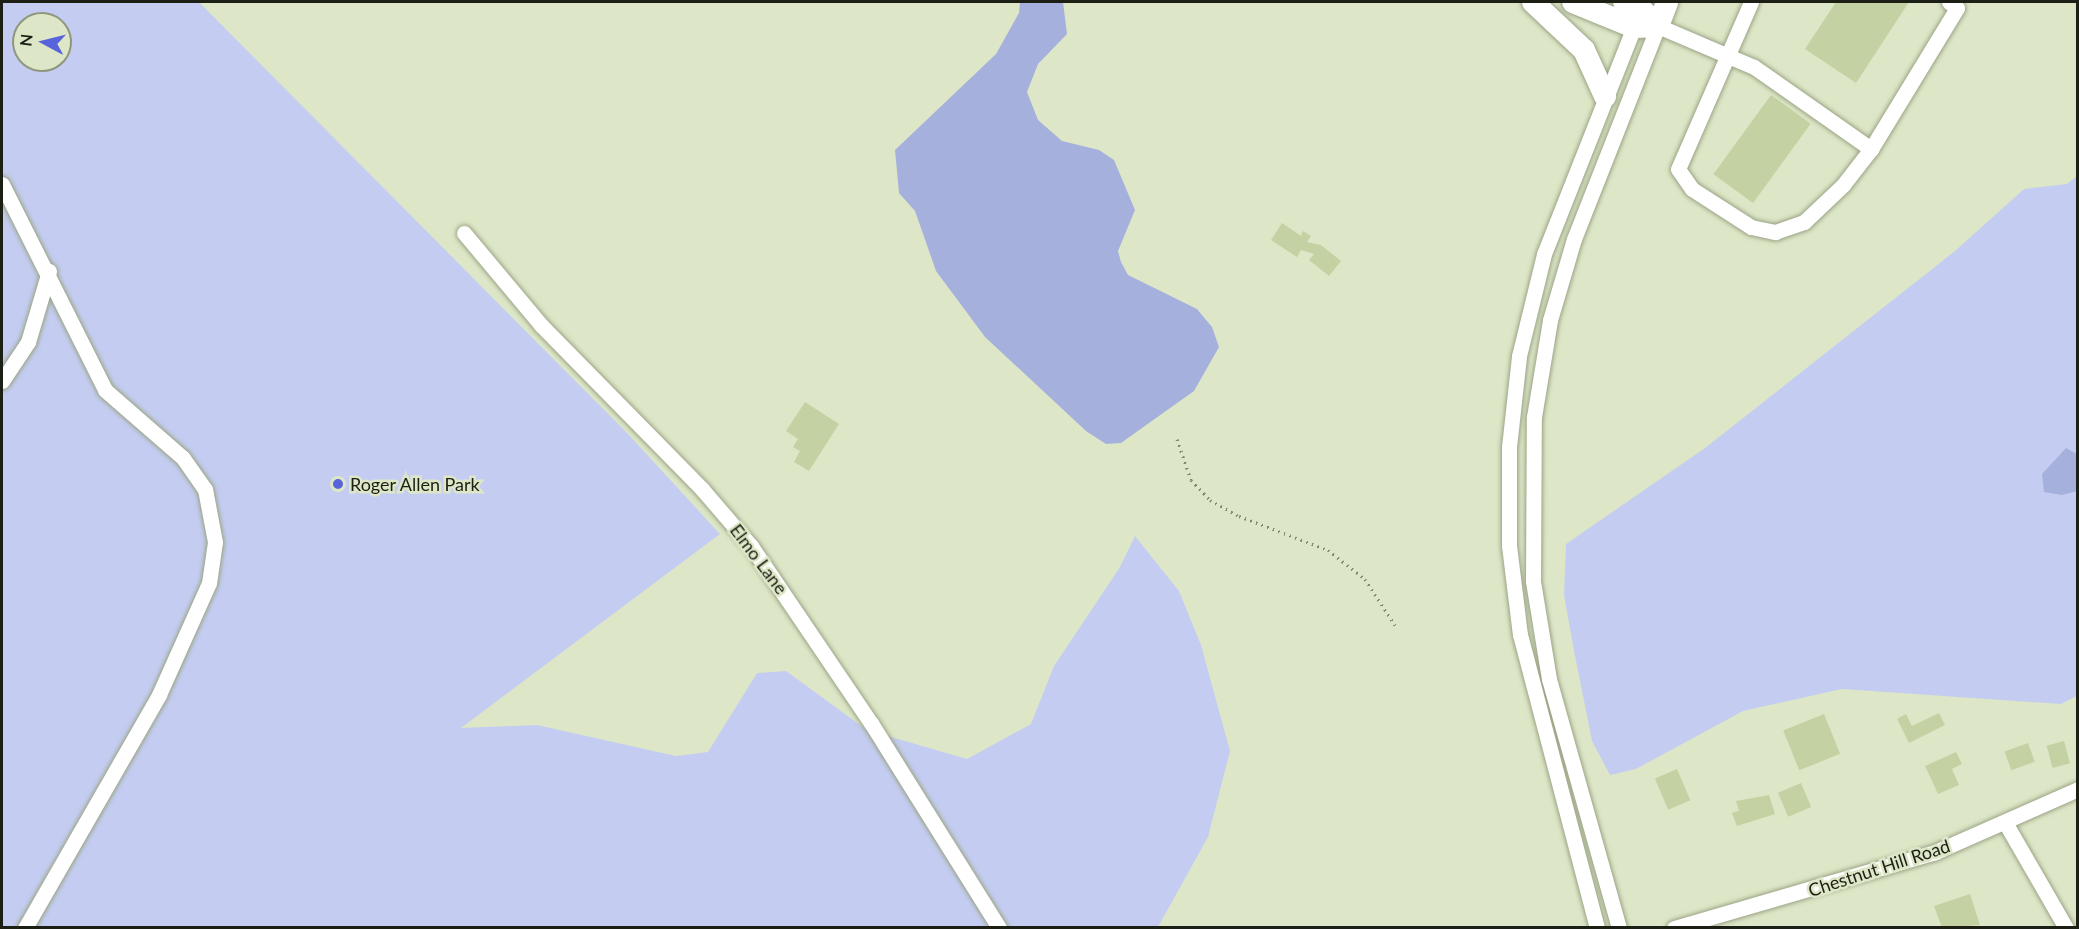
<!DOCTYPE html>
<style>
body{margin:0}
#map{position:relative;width:2079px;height:929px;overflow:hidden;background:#dde7c7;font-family:Lato,sans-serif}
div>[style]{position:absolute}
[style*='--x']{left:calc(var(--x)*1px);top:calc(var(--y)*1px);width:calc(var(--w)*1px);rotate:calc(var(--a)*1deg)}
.green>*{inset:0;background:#c4cdf1}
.water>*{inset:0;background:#a6b0dd}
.building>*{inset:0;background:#c4d1a2;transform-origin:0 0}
.path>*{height:3px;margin-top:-1.5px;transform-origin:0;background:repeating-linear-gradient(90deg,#818872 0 1.5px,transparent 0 6px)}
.roads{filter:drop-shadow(0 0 2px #9ba486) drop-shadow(0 0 2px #9ba486)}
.minor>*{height:15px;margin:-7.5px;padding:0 7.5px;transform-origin:7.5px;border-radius:7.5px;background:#fff}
.highway>*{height:22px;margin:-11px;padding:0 11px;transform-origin:11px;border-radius:11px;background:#fff}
.dots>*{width:16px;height:16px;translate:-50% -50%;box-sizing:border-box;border:3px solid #dde7c7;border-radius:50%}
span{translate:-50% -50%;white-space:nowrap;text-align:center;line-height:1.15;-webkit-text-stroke:5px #dde7c7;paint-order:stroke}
.poi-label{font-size:18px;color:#1c1f14}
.left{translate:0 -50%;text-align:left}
.street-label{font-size:18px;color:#1c1f14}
.frame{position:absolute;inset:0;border:3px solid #1c1f14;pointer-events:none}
.north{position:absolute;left:12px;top:12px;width:60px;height:60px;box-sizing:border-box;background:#dde7c7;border:2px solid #90977f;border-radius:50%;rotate:277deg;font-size:16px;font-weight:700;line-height:24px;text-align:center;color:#1c1f14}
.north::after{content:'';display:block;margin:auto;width:21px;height:27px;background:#5764db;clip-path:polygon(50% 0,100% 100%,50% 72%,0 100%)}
</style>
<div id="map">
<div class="green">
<i style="clip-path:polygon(evenodd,2px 2px,199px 2px,629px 435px,720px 534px,461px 728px,537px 725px,676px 756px,708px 752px,757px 673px,786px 671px,867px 730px,967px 759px,1031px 724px,1054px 666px,1120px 567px,1135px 536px,1179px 591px,1201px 645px,1230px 751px,1208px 837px,1158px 927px,2px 928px,2px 2px,24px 24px,60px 24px,60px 60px,24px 60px,24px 24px)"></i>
<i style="clip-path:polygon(2077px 176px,2077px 696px,2061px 704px,1842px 689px,1743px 711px,1636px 769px,1610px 775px,1592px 741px,1574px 651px,1564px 595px,1566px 544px,1705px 448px,1955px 251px,2024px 189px,2067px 184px)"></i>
</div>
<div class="water">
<i style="clip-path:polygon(1020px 2px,1063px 2px,1067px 34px,1038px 64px,1027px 92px,1038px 120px,1062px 141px,1099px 150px,1114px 160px,1135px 210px,1118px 251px,1121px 262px,1128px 275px,1197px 309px,1212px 327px,1219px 347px,1194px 391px,1121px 443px,1106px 444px,1086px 431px,985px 337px,936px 271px,915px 211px,899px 193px,895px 150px,996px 54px,1019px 13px)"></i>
<i style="clip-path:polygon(2066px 448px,2077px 454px,2077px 491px,2062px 495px,2044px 492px,2042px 474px)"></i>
</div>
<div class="building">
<i style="clip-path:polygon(1836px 2px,1909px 2px,1856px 83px,1805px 49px)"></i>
<i style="left:1771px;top:95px;width:49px;height:98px;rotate:36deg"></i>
<i style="clip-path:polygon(1282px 223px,1301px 236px,1303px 231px,1311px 236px,1307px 242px,1321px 245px,1341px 261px,1329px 276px,1309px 260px,1314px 254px,1301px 250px,1297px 257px,1271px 240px)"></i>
<i style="clip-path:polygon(805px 402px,839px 424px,809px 471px,794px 462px,800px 451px,793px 447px,798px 439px,786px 431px)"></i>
<i style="clip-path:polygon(1939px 713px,1945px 725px,1909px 743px,1897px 719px,1906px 714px,1912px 726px)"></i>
<i style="left:1824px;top:714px;width:43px;height:44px;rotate:68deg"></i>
<i style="left:2064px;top:741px;width:23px;height:18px;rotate:75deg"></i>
<i style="left:2028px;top:743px;width:20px;height:25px;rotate:70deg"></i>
<i style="clip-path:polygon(1956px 752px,1962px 764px,1952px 769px,1959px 785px,1938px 794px,1925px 766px)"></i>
<i style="left:1677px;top:769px;width:34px;height:24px;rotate:67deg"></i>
<i style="left:1801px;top:783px;width:26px;height:25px;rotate:67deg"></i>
<i style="clip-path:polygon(1769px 795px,1775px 814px,1737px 826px,1732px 813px,1739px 811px,1736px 801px)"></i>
<i style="clip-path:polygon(1970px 894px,1980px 925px,1942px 928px,1934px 906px)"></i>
</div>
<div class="path">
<i style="--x:1177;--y:439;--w:43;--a:71.1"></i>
<i style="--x:1191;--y:480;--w:28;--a:46"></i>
<i style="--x:1210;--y:500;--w:33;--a:29"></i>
<i style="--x:1239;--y:516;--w:95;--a:20.9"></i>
<i style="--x:1328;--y:550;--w:47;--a:38.1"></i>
<i style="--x:1365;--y:579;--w:55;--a:56.9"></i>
</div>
<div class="roads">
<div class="minor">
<i style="--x:1751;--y:2;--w:182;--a:113.6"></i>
<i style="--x:1678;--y:169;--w:24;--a:55"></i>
<i style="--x:1692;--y:189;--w:70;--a:32.8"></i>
<i style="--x:1751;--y:227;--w:25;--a:12"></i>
<i style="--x:1775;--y:232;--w:31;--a:-19"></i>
<i style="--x:1804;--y:222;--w:54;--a:-43.5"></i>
<i style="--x:1843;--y:185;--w:46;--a:-52.1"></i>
<i style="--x:1871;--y:149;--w:165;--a:-58.6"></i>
<i style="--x:1957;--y:8;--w:10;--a:-143"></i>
<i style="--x:2;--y:184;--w:230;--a:63.4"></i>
<i style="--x:105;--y:390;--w:103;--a:41.1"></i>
<i style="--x:183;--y:458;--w:38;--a:55"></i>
<i style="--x:205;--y:489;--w:54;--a:79.3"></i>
<i style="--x:215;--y:542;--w:41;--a:98.3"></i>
<i style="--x:209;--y:583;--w:123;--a:114.1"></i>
<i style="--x:159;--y:695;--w:269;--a:119.9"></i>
<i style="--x:464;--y:233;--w:120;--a:50.1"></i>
<i style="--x:541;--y:325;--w:230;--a:45.5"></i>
<i style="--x:702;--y:489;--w:75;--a:49.3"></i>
<i style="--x:751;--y:546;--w:214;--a:55.9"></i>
<i style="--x:871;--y:723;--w:242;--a:58"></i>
<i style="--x:2;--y:381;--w:47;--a:-56.3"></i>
<i style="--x:28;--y:342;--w:74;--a:-73.5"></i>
<i style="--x:2006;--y:824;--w:120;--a:60"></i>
<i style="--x:1597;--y:928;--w:303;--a:-104.7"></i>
<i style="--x:1520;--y:635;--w:90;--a:-97"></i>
<i style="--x:1509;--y:546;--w:99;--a:-90"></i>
<i style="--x:1509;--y:447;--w:92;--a:-83.7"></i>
<i style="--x:1519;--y:356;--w:105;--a:-76.2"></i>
<i style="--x:1544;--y:254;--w:244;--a:-68.4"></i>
<i style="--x:1619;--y:928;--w:259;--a:-105.7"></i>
<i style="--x:1549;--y:679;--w:99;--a:-99.3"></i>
<i style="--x:1533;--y:581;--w:164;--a:-89.7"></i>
<i style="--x:1534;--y:417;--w:98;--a:-80.6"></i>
<i style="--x:1550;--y:320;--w:84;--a:-73.5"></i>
<i style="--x:1574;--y:239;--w:229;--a:-68.5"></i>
<i style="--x:1658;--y:26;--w:104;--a:23.1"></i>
<i style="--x:1754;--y:67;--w:143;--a:35"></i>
<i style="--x:1674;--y:928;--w:272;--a:-16.2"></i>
<i style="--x:1935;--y:852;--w:156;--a:-23.8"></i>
</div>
<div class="highway">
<i style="--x:1533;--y:2;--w:70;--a:43.3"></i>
<i style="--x:1584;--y:50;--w:51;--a:65.5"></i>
<i style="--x:1573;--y:2;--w:66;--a:22.3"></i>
<i style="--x:1634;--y:27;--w:24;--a:-2"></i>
<i style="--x:1624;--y:2;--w:18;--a:22"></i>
<i style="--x:1641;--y:9;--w:24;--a:45"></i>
<i style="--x:1658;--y:26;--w:26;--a:-69"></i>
</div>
</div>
<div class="dots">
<i style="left:338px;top:484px;background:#5764db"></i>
</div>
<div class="poi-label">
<span class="left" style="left:350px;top:484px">Roger Allen Park</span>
</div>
<div class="street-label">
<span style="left:759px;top:559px;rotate:53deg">Elmo Lane</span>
<span style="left:1879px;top:868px;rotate:-18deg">Chestnut Hill Road</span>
</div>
<div class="frame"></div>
<div class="north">N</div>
</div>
